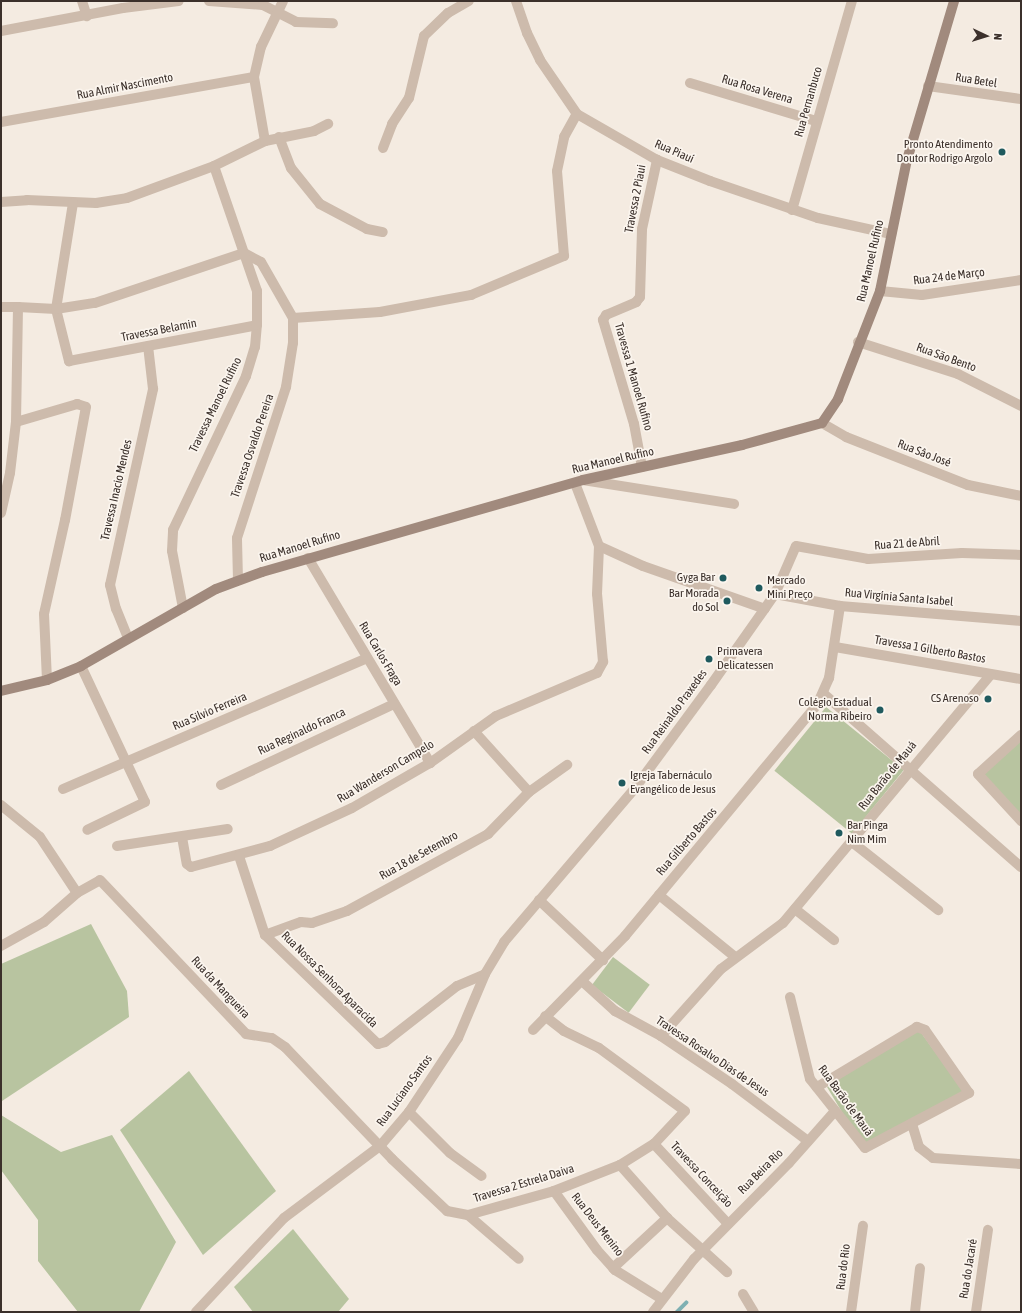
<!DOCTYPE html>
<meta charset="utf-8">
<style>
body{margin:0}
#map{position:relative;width:1022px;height:1313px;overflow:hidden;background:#f4ebe1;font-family:"Asap Condensed",sans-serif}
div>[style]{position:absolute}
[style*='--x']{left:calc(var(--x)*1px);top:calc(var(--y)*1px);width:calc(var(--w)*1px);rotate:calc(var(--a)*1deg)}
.green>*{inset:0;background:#b8c4a0;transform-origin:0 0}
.stream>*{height:3.5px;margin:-1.75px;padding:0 1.75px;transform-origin:1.75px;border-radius:1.75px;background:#7fb0b2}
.street>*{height:10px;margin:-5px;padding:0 5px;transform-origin:5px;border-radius:5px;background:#cdbbac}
.secondary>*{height:10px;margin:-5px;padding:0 5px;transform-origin:5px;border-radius:5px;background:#a18a7d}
.dots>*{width:11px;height:11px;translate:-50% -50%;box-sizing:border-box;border:2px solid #fbf5ee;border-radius:50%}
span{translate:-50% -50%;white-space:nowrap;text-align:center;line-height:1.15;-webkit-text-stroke:3.5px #fbf5ee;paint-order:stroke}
.street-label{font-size:12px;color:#3b302b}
.poi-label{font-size:12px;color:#3b302b}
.right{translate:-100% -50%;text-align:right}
.left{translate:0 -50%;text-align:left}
.frame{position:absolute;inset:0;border:2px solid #3b302b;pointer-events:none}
.north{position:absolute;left:966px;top:16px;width:40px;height:40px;-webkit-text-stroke:3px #fbf5ee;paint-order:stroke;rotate:94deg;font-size:11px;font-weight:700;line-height:16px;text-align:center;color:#3b302b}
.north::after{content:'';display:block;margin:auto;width:14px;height:18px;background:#3b302b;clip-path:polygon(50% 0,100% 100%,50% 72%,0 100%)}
</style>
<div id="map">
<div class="green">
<i style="left:826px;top:707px;width:100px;height:82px;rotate:39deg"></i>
<i style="clip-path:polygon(1021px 734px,1021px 821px,978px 774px)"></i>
<i style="clip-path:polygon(91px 924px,127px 991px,129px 1017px,2px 1101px,1px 964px)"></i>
<i style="left:613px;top:957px;width:46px;height:35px;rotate:37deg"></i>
<i style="clip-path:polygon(917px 1027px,964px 1092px,864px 1149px,827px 1087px)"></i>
<i style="clip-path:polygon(189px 1071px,276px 1191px,203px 1255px,120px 1130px)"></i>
<i style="clip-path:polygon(1px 1115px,61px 1152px,112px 1135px,176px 1242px,139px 1312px,78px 1312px,38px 1261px,38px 1220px,1px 1170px)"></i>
<i style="clip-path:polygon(293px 1229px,349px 1299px,338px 1312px,253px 1312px,234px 1287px)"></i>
</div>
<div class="stream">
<i style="--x:677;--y:1312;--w:13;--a:-45"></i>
</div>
<div class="street">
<i style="--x:82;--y:1;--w:16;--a:72"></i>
<i style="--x:209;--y:1;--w:54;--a:4.2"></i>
<i style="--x:263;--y:5;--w:37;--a:27"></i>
<i style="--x:296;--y:22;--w:37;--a:2"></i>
<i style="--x:516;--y:1;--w:34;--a:71"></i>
<i style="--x:527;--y:33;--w:30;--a:64"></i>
<i style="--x:540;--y:60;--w:65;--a:55.6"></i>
<i style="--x:577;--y:114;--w:92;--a:29.9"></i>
<i style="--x:657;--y:160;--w:57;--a:21.6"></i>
<i style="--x:710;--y:181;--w:114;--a:18.9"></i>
<i style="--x:818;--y:218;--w:75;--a:12.4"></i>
<i style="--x:1;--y:31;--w:124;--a:-10.7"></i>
<i style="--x:123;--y:8;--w:56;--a:-7.1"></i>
<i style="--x:690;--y:83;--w:132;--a:16.8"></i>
<i style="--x:928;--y:86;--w:94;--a:8"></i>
<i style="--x:1;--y:122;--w:257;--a:-10.1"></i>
<i style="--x:279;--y:137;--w:33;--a:69"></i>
<i style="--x:291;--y:168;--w:46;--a:51.1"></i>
<i style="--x:320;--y:204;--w:53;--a:28"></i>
<i style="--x:367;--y:229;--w:16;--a:11"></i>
<i style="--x:265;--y:141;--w:65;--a:-99.8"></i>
<i style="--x:254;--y:77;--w:31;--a:-77"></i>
<i style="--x:261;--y:47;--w:51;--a:-64.4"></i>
<i style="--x:383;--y:148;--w:26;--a:-69"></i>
<i style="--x:392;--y:124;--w:31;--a:-57"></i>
<i style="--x:409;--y:98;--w:64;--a:-76.4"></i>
<i style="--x:424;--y:36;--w:33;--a:-44"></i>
<i style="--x:448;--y:13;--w:24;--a:-30"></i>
<i style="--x:1;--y:202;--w:26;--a:-4"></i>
<i style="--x:27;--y:200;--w:69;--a:2.5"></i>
<i style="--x:96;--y:203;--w:31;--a:-9"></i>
<i style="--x:127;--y:198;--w:93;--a:-20.2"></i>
<i style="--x:214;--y:166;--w:57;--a:-26.1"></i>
<i style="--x:265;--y:141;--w:50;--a:-11.5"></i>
<i style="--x:314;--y:131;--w:16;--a:-27"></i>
<i style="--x:73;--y:203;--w:107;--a:99.1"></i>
<i style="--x:56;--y:309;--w:54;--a:76"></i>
<i style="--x:69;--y:361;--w:191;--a:-10.8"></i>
<i style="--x:792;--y:210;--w:217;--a:-74"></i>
<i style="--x:880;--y:291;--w:42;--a:5.4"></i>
<i style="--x:922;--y:295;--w:100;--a:-8.6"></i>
<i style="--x:1;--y:307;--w:17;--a:0"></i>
<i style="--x:858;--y:342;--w:105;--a:17.7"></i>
<i style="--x:958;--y:374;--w:71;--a:26.9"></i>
<i style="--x:16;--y:422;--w:64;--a:-16.4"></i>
<i style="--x:77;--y:404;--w:9;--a:18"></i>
<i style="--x:86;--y:407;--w:115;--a:100.5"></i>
<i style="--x:65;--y:520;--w:96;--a:102.6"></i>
<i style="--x:44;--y:614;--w:66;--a:87.4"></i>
<i style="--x:822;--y:423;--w:28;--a:30"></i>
<i style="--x:846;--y:437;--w:131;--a:21.5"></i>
<i style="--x:968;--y:485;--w:54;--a:11.7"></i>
<i style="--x:642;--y:467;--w:44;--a:-100.5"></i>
<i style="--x:634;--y:424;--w:109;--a:-106.6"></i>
<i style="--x:603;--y:320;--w:6;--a:-59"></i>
<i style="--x:606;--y:315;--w:33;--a:-23"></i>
<i style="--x:636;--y:302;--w:6;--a:-51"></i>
<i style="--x:640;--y:297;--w:68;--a:-88.3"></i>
<i style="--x:642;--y:229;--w:71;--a:-77.7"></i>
<i style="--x:583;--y:480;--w:153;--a:9"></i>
<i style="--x:1;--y:513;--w:41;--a:-77.3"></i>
<i style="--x:10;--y:473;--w:51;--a:-83.3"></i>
<i style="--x:16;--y:422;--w:115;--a:-89"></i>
<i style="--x:18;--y:307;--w:38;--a:3"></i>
<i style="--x:56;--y:309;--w:39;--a:-9"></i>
<i style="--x:95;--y:303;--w:157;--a:-18.6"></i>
<i style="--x:244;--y:253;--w:19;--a:28"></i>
<i style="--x:261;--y:262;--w:64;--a:60.3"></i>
<i style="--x:293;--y:318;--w:87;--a:-3.9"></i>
<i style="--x:380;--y:312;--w:93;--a:-10.6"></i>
<i style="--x:471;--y:295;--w:101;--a:-22.8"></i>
<i style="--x:564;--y:256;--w:85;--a:-94.7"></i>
<i style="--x:557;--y:171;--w:35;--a:-78"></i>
<i style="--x:564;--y:137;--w:26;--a:-61"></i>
<i style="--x:599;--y:546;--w:48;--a:24.4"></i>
<i style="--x:643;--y:566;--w:129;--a:19.4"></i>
<i style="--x:308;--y:558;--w:239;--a:59.2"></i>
<i style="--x:238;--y:580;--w:42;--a:-91.4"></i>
<i style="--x:237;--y:538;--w:159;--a:-72"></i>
<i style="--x:286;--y:387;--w:45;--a:-81"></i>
<i style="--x:293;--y:343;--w:25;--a:-90"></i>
<i style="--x:775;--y:594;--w:66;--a:10.5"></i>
<i style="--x:840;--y:606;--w:182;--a:4.7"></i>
<i style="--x:183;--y:608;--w:58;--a:-100.9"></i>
<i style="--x:172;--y:551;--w:21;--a:-87"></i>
<i style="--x:173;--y:530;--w:170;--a:-64.6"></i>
<i style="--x:246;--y:376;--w:30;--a:-73"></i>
<i style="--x:255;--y:347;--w:22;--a:-85"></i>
<i style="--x:257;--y:325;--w:34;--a:-90"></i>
<i style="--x:257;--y:291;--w:132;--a:-109"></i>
<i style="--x:128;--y:638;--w:31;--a:-112"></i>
<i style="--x:116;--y:609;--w:25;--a:-104"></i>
<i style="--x:110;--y:585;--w:201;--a:-77.6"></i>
<i style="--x:153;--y:389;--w:43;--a:-96.6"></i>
<i style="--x:835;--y:647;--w:189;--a:9.8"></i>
<i style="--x:81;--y:666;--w:150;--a:64.8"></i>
<i style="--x:145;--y:802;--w:64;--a:154.2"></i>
<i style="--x:824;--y:694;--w:262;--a:41.3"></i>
<i style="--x:474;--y:731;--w:82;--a:48"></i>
<i style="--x:1021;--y:735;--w:58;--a:137.8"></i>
<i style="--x:978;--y:774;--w:64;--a:47.5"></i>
<i style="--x:221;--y:785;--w:191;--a:-25.1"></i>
<i style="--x:63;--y:789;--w:331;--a:-23.3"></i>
<i style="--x:1;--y:805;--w:50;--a:39.4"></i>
<i style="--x:40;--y:837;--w:67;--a:56.5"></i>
<i style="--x:182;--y:837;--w:27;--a:80"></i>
<i style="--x:187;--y:864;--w:5;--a:37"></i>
<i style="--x:191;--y:867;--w:82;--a:-14.9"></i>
<i style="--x:270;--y:846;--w:90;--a:-24.9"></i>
<i style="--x:352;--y:808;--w:90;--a:-30"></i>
<i style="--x:430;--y:763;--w:81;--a:-35.5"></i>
<i style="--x:496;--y:716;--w:110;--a:-23.1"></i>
<i style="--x:597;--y:673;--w:13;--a:-61"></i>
<i style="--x:603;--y:662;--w:68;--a:-95"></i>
<i style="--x:597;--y:594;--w:48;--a:-87.6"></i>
<i style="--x:599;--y:546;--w:67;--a:-110.9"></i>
<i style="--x:852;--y:842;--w:110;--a:38.3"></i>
<i style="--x:117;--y:846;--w:112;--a:-8.7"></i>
<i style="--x:239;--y:856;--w:83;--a:71.8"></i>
<i style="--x:265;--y:935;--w:157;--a:44"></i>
<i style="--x:378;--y:1044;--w:7;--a:-16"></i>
<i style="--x:385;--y:1042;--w:91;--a:-37.9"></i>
<i style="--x:457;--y:986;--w:30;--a:-23"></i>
<i style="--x:659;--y:895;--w:98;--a:39.2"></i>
<i style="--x:539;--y:900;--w:88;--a:43.2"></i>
<i style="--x:795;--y:909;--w:50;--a:38.5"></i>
<i style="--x:265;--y:935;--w:38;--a:-20"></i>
<i style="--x:301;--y:922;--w:11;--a:5"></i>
<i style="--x:312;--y:923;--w:37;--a:-19"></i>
<i style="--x:347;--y:911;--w:161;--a:-28.6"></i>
<i style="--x:488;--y:834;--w:59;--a:-45.7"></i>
<i style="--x:529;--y:792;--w:47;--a:-35.4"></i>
<i style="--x:1;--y:946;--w:49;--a:-29.2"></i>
<i style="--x:44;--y:922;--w:44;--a:-41.3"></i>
<i style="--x:77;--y:893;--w:26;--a:-29"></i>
<i style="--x:100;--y:880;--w:212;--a:46.5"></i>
<i style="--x:246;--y:1034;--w:26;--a:9"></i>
<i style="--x:272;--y:1038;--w:16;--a:35"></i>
<i style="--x:285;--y:1047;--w:155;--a:46.3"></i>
<i style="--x:392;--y:1159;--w:76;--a:43.4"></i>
<i style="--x:447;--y:1211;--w:21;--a:11"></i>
<i style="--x:468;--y:1215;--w:67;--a:40.8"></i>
<i style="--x:582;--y:981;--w:45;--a:42.3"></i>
<i style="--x:615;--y:1011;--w:52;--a:28.5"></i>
<i style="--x:661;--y:1036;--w:86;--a:34.1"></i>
<i style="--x:732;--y:1084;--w:95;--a:36.9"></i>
<i style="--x:790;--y:997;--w:84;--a:76.3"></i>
<i style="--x:810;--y:1079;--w:88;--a:51.4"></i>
<i style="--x:865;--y:1148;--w:118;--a:-27.9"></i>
<i style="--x:969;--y:1093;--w:77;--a:-124.9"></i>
<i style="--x:925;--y:1030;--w:9;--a:-159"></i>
<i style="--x:917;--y:1027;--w:117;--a:149"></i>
<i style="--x:533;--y:1030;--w:132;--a:-45.6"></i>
<i style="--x:625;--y:936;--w:300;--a:-50.3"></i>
<i style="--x:817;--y:705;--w:30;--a:-66"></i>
<i style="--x:829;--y:678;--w:73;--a:-81.3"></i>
<i style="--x:661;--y:1036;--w:90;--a:-48.2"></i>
<i style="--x:721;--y:969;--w:77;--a:-36.6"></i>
<i style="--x:783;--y:923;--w:324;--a:-50.1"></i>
<i style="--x:409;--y:1112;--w:58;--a:45"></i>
<i style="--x:450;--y:1153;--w:39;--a:36"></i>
<i style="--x:912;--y:1124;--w:24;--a:73"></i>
<i style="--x:919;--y:1147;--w:18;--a:38"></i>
<i style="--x:933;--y:1158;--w:88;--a:3.9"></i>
<i style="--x:654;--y:1144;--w:109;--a:47.2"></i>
<i style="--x:620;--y:1165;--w:71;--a:48.4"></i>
<i style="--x:667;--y:1218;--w:81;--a:42"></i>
<i style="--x:554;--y:1191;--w:73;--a:53.9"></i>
<i style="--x:597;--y:1250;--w:27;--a:48"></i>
<i style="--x:615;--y:1270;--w:55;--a:31.7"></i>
<i style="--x:468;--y:1215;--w:89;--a:-15.6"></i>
<i style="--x:554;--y:1191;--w:71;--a:-21.5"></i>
<i style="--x:620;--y:1165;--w:40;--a:-32"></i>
<i style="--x:654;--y:1144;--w:45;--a:-46.8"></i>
<i style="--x:685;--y:1111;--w:107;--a:-143.8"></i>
<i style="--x:599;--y:1048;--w:39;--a:-154"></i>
<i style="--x:564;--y:1031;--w:24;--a:-142"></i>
<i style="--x:613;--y:1268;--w:74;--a:-42.8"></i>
<i style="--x:743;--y:1294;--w:21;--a:59"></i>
<i style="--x:196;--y:1312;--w:129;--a:-46.9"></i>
<i style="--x:284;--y:1218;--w:120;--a:-36.9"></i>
<i style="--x:380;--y:1146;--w:45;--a:-49.5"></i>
<i style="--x:409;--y:1112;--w:89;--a:-56.5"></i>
<i style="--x:458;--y:1038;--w:69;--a:-67.1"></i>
<i style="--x:485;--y:974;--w:37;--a:-59"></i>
<i style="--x:504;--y:942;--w:202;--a:-49.6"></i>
<i style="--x:635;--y:788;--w:128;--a:-53.6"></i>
<i style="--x:711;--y:685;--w:111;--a:-54.9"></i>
<i style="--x:775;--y:594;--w:52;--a:-66.4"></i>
<i style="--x:796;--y:546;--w:73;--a:10.2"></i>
<i style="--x:868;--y:559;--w:94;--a:-3.7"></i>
<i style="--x:962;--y:553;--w:59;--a:1.9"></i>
<i style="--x:653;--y:1312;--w:67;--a:-52.3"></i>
<i style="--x:694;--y:1259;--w:135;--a:-45.3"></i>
<i style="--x:789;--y:1163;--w:69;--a:-48.5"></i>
<i style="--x:851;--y:1312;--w:87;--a:-82.1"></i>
<i style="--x:915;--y:1312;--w:44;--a:-83.5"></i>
<i style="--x:976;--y:1312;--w:83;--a:-81.7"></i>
</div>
<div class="secondary">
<i style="--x:1;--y:691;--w:47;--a:-13.4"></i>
<i style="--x:47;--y:680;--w:37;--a:-22"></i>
<i style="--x:81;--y:666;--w:155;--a:-29.7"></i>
<i style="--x:216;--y:589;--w:49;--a:-20.3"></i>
<i style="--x:262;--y:572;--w:334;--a:-16"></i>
<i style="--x:583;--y:480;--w:163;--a:-12.4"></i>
<i style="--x:742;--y:445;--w:83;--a:-15.4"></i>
<i style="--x:822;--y:423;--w:29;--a:-56"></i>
<i style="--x:838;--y:399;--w:116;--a:-68.7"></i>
<i style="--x:880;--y:291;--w:134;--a:-78.4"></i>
<i style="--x:907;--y:160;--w:166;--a:-73.5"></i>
</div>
<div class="dots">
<i style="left:1002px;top:152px;background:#1f5a5e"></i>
<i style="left:723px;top:578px;background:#1f5a5e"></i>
<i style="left:759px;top:588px;background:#1f5a5e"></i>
<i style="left:727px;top:601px;background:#1f5a5e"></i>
<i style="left:709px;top:659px;background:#1f5a5e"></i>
<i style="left:988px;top:699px;background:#1f5a5e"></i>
<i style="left:880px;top:710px;background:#1f5a5e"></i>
<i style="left:622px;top:783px;background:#1f5a5e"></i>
<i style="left:839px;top:833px;background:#1f5a5e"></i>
</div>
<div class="street-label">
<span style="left:976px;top:81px;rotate:9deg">Rua Betel</span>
<span style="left:125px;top:87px;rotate:-11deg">Rua Almir Nascimento</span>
<span style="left:757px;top:90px;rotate:17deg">Rua Rosa Verena</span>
<span style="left:809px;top:102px;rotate:-74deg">Rua Pernanbuco</span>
<span style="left:674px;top:152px;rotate:23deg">Rua Piauí</span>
<span style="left:636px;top:199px;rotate:-79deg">Travessa 2 Piaui</span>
<span style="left:871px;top:261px;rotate:-77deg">Rua Manoel Rufino</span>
<span style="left:949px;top:277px;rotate:-7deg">Rua 24 de Março</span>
<span style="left:159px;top:331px;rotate:-11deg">Travessa Belamin</span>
<span style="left:946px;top:358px;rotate:20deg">Rua São Bento</span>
<span style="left:633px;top:377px;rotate:74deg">Travessa 1 Manoel Rufino</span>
<span style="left:216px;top:405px;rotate:-64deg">Travessa Manoel Rufino</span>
<span style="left:253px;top:446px;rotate:-71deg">Travessa Osvaldo Pereira</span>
<span style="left:924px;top:454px;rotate:21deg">Rua Sâo José</span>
<span style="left:613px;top:461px;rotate:-13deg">Rua Manoel Rufino</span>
<span style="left:117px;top:490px;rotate:-77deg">Travessa Inacio Mendes</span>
<span style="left:907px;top:544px;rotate:-4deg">Rua 21 de Abril</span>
<span style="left:300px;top:547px;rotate:-17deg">Rua Manoel Rufino</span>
<span style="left:899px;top:598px;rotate:5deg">Rua Virgínia Santa Isabel</span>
<span style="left:930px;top:650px;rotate:10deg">Travessa 1 Gilberto Bastos</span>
<span style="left:380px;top:654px;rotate:59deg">Rua Carlos Fraga</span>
<span style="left:210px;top:712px;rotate:-23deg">Rua Silvio Ferreira</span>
<span style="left:675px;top:712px;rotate:-54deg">Rua Reinaldo Praxedes</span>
<span style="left:302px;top:732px;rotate:-25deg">Rua Reginaldo Franca</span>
<span style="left:386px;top:772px;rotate:-31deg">Rua Wanderson Campelo</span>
<span style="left:888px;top:776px;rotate:-51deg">Rua Barão de Mauá</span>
<span style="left:687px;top:842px;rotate:-49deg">Rua Gilberto Bastos</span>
<span style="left:419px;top:856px;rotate:-29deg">Rua 18 de Setembro</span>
<span style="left:329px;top:980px;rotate:45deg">Rua Nossa Senhora Aparacida</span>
<span style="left:220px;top:988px;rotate:47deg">Rua da Mangueira</span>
<span style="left:712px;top:1057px;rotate:34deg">Travessa Rosalvo Dias de Jesus</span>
<span style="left:405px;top:1091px;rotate:-54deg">Rua Luciano Santos</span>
<span style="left:845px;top:1101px;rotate:54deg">Rua Barão de Mauá</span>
<span style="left:761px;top:1172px;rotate:-45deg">Rua Beira Rio</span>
<span style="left:701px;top:1175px;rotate:47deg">Travessa Conceição</span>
<span style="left:524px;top:1184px;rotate:-17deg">Travessa 2 Estrela Daiva</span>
<span style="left:597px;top:1225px;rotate:52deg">Rua Deus Menino</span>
<span style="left:844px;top:1267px;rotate:-83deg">Rua do Rio</span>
<span style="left:969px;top:1269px;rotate:-81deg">Rua do Jacaré</span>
</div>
<div class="poi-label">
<span class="right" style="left:993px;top:152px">Pronto Atendimento<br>Doutor Rodrigo Argolo</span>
<span class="right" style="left:715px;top:578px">Gyga Bar</span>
<span class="left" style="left:767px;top:588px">Mercado<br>Mini Preço</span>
<span class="right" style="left:719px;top:601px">Bar Morada<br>do Sol</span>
<span class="left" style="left:717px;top:659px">Primavera<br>Delicatessen</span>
<span class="right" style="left:979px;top:699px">CS Arenoso</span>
<span class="right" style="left:872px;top:710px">Colégio Estadual<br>Norma Ribeiro</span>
<span class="left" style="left:630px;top:783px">Igreja Tabernáculo<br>Evangélico de Jesus</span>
<span class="left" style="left:847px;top:833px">Bar Pinga<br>Nim Mim</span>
</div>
<div class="frame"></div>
<div class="north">N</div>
</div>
